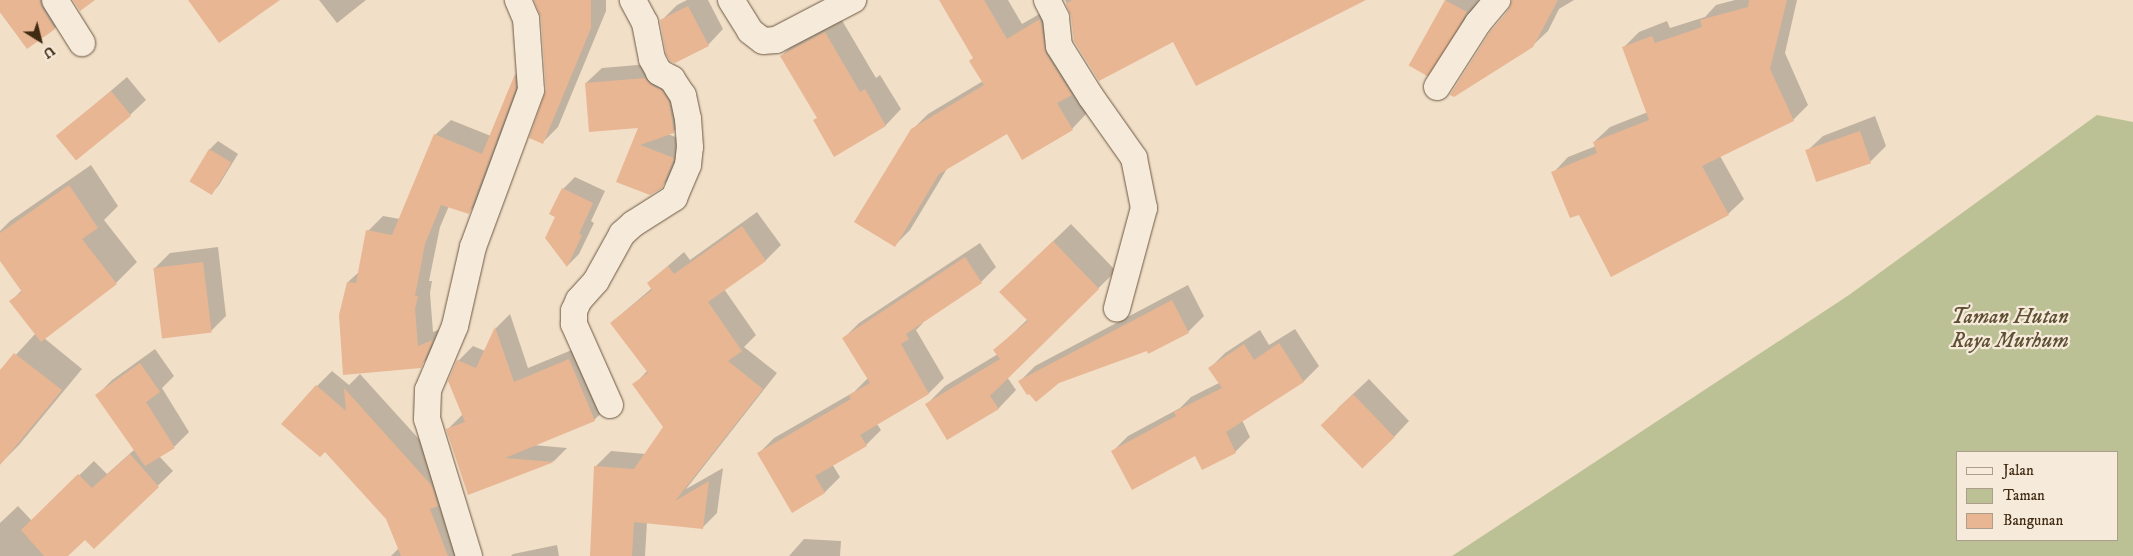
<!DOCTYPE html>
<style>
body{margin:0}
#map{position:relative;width:2133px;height:556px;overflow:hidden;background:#f1dfc8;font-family:"IM FELL DW Pica",serif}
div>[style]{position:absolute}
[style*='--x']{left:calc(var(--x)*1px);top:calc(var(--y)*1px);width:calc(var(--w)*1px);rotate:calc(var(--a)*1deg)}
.green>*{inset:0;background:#bbc195}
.shadow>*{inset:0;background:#0003}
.building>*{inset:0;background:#e9b694;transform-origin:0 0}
.roads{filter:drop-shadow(0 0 1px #6c5840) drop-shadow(0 0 1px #6c5840)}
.street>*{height:26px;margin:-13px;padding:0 13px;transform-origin:13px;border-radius:13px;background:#f6eadb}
span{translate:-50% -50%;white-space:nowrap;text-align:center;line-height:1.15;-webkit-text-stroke:4.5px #f6eadb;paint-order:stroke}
.park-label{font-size:21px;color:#5f5033;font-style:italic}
.legend{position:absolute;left:1956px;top:451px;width:162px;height:90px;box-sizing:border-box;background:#f6eadb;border:1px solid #ad9e8b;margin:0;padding:6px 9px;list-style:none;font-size:15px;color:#402b12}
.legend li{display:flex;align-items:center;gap:10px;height:25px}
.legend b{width:25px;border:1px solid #ad9e8b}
.north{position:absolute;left:15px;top:15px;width:50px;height:50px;-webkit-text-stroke:4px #f6eadb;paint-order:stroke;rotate:144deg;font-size:14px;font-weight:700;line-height:20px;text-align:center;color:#402b12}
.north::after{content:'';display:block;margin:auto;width:18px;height:22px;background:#402b12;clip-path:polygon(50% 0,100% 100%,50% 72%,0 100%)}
</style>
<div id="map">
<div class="green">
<i style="clip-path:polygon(evenodd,2097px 115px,2133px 122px,2133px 556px,1452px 556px,1849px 295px,2097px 115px,1957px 452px,2117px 452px,2117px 540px,1957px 540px,1957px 452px)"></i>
</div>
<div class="shadow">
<i style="clip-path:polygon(0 0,61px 0,69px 13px,55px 28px,27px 48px,0 12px)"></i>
<i style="clip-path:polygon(319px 0,366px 0,337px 23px)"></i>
<i style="clip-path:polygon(535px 0,606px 0,606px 11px,558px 127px,543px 142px,547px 89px,542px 18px)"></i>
<i style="clip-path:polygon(687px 0,708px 0,723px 29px,708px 45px,661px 21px,677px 5px)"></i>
<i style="clip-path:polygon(941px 0,1008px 0,1022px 24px,1055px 5px,1087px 113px,1072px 129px,1007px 132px,948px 167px,910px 230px,895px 245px,912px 130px,928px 114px,983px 81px,974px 57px)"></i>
<i style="clip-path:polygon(1065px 0,1349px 0,1174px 40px,1072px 16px)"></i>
<i style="clip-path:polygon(1446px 0,1479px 0,1440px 61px,1425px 76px,1429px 30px)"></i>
<i style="clip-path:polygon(1513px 0,1574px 0,1559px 9px,1548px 31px,1532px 46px,1452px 94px,1513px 3px)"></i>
<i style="clip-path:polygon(1735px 0,1797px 0,1785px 53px,1808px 105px,1793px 120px,1720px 156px,1744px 199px,1728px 214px,1579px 213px,1553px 173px,1568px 157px,1596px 146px,1594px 142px,1610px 127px,1648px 112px,1624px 47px,1639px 32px,1667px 21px,1670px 28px,1705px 17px,1716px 5px)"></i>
<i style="clip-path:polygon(840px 17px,876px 78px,880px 75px,901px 109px,886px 125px,834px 155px,818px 117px,781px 56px,797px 41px)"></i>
<i style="clip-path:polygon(530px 61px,484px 197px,469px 212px,449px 206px,440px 227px,429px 281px,432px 281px,430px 293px,433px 332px,446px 327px,435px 351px,419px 367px,348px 282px,360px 271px,368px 231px,383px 216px,400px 219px,435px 135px,451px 120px,491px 136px,516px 74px)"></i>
<i style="clip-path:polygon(661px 63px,689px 117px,673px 132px,668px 134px,688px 142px,677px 171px,661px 187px,618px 181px,640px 127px,586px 83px,602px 68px)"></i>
<i style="clip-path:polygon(127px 77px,146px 100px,130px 115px,58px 136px)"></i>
<i style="clip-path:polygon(1875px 116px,1886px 146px,1871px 161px,1818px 181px,1807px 151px,1823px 136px)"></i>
<i style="clip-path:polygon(218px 141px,238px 154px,219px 185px,212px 193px,191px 181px,210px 149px)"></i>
<i style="clip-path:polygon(91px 165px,118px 206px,104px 220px,137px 262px,116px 283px,44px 338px,82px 369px,19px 445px,0 464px,0 372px,36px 333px,11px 301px,22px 290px,0 259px,0 231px,10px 221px)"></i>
<i style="clip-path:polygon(575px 177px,605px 191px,591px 221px,594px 223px,579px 254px,567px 266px,557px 216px,563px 189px)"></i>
<i style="clip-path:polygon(757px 212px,781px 245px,766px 260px,724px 289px,756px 335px,744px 347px,777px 373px,686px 489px,723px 468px,717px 513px,702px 528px,647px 522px,645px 556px,591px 556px,596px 466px,611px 451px,646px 454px,665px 427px,634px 385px,648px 370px,611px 323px,652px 288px,648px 283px,684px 252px,690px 260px)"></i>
<i style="clip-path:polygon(1071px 224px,1116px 271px,1007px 377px,1016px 390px,999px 408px,947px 439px,927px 404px,945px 386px,998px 354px,995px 350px,1028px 319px,1019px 274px)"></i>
<i style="clip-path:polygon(980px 243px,996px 267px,981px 282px,922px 321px,923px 323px,916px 330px,944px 378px,929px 393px,877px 424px,881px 430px,866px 445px,832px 464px,840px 477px,825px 492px,792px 511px,759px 453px,774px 438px,854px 392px,868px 378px,844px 338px,859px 323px)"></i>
<i style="clip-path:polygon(218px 247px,226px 316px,211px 331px,155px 268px,170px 253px)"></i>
<i style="clip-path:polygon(1188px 285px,1204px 316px,1188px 332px,1149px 352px,1147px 349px,1020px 381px,1035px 366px)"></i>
<i style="clip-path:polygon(510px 314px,528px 368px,584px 345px,609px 406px,594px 420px,533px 445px,567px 448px,554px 461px,468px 493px,447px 430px,463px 414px,458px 361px,473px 346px,485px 351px,496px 328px)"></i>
<i style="clip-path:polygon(1295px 329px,1319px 366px,1304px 381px,1242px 420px,1250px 437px,1235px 452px,1196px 454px,1113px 451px,1128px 436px,1180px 408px,1191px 397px,1219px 383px,1210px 368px,1225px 353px,1260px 330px,1269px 345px)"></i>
<i style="clip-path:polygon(155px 349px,174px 376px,162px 388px,189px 432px,174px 447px,159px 456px,173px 471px,94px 547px,85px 538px,66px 556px,0 556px,0 523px,18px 506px,32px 521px,94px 461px,107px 474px,135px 449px,97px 395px,112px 380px)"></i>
<i style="clip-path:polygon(332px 371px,349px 385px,360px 374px,447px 470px,469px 556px,391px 556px,399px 548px,387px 519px,317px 386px)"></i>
<i style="clip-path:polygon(1369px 379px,1409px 421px,1394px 437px,1337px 409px)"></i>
<i style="clip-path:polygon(804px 539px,841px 541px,840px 556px,789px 556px)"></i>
<i style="clip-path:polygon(557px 545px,559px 556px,511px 556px,513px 554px)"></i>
</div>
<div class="building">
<i style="clip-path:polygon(0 0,40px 0,42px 8px,55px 29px,27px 49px,0 12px)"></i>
<i style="clip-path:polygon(73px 0,95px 0,80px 11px)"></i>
<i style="clip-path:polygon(188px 0,280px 0,219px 43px)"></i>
<i style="clip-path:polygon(534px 0,591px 0,591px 28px,543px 144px,529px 138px,546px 89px,541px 18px)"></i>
<i style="clip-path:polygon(939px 0,984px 0,1007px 39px,1040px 19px,1046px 54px,1072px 95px,1057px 103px,1073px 130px,1022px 160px,1007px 134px,939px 174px,895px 247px,854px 222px,911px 129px,984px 85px,969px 61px,973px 58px)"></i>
<i style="clip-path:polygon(1072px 0,1366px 0,1196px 86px,1173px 42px,1099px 81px,1074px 41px,1071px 16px,1066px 4px)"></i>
<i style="left:1445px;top:0;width:25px;height:75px;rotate:29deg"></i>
<i style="clip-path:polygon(1512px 0,1558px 0,1533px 47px,1454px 97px,1450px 95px,1490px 32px,1509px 10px)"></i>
<i style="clip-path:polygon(1749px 0,1787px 0,1770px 69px,1794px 121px,1702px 166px,1729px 215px,1611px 277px,1579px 215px,1570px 218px,1551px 172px,1597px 153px,1593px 142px,1649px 120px,1622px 47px,1652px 36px,1655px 43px,1702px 27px,1700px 20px,1748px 7px)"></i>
<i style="clip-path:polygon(688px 6px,709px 46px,675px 63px,670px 61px,666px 54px,660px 20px)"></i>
<i style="clip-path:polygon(825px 32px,860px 92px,865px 89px,886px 126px,834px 157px,813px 120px,817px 118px,780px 56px)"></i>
<i style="clip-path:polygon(515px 74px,516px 88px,469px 214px,441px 205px,425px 244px,415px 296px,418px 296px,415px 309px,418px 346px,433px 340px,421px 368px,343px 375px,339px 315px,347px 282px,356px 283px,366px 230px,392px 235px,434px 134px,482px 154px)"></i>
<i style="clip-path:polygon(645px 78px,651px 85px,662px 90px,669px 102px,674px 133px,640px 145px,674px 158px,662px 188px,650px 195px,616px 182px,638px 128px,589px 132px,585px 83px)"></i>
<i style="left:111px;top:91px;width:32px;height:71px;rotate:51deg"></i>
<i style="left:1860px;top:131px;width:34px;height:58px;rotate:71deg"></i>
<i style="left:209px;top:149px;width:26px;height:38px;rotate:31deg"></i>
<i style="clip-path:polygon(69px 185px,98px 228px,82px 239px,117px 284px,41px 342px,9px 301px,22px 292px,0 261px,0 233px)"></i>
<i style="clip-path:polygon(562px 188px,593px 203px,579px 234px,582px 235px,567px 267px,545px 238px,555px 217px,549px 214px)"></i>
<i style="clip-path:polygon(742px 226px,766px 261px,708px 302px,742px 351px,728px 361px,763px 389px,675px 501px,709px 481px,703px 529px,634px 522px,632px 556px,590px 556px,594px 466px,634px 469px,663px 427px,632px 384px,648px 373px,610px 323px,652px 290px,647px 283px,668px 266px,674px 274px)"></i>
<i style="clip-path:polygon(1053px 241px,1099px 289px,990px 396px,999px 409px,947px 440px,925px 404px,1000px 359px,993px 350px,1028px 321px,999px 292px)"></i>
<i style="clip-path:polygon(965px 257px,982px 283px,906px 334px,909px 339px,901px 344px,929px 394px,860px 435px,867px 446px,815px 476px,825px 493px,792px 513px,757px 453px,851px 399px,849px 395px,870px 383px,842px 338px)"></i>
<i style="left:203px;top:262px;width:71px;height:50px;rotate:83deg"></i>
<i style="clip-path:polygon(1172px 300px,1189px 333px,1148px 354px,1147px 351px,1059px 383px,1036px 402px,1029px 394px,1027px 395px,1018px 381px)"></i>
<i style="clip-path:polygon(495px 327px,514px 382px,569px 359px,595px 421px,505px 458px,554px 462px,468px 495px,446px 429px,465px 422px,448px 381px,457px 360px,476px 368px)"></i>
<i style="clip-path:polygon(1279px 343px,1304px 382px,1226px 432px,1236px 453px,1202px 470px,1195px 456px,1132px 490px,1111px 451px,1176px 416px,1174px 412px,1222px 388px,1208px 368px,1244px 344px,1254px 360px)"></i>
<i style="clip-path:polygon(14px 353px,62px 390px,0 465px,0 370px)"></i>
<i style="clip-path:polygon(140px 363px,160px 392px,146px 402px,175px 448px,145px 466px,95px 395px)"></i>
<i style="clip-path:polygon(316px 385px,346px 411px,344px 388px,432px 486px,438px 506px,430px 509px,448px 556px,401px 556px,386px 519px,325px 452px,320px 457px,281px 424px)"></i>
<i style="left:1353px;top:394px;width:60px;height:45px;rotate:46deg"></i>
<i style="clip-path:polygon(130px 454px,159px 487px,94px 549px,85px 540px,68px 556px,44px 556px,21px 530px,78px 474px,92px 488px)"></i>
</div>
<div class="roads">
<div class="street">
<i style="--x:55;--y:0;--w:51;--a:57.9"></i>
<i style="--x:731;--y:0;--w:36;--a:58"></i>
<i style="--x:750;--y:31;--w:16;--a:38"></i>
<i style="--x:763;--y:41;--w:13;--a:-4"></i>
<i style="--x:776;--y:40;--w:87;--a:-27.5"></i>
<i style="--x:1047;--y:0;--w:20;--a:63"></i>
<i style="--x:1056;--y:18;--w:28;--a:84"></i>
<i style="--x:1059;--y:46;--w:60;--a:57.9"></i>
<i style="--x:1091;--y:97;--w:75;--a:54.8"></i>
<i style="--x:1134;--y:158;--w:51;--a:78.7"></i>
<i style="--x:1144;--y:208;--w:104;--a:105.1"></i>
<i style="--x:1437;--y:87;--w:76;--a:-57.4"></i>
<i style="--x:1478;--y:23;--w:30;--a:-50"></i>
<i style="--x:610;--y:405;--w:89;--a:-114"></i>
<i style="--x:574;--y:324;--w:13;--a:-90"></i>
<i style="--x:574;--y:311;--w:12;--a:-66"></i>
<i style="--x:579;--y:300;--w:25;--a:-48"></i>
<i style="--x:596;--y:281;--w:54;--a:-61"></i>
<i style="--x:622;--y:234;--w:15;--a:-42"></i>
<i style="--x:633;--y:224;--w:49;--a:-32.4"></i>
<i style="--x:674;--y:198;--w:36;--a:-67"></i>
<i style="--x:688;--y:165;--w:18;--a:-84"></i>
<i style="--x:690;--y:147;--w:28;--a:-94"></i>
<i style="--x:688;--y:119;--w:24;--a:-102"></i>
<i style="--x:683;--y:96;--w:20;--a:-123"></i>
<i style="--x:672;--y:79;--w:15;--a:-152"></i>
<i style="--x:659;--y:72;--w:15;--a:-118"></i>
<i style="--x:652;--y:59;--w:37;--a:-101"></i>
<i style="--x:645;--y:23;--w:26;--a:-118"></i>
<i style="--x:469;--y:556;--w:143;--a:-107"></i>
<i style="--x:427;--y:419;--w:29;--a:-88"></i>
<i style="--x:428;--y:390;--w:69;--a:-67.1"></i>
<i style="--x:455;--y:326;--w:81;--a:-77.2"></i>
<i style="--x:473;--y:247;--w:167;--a:-69.7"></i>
<i style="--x:531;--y:90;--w:71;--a:-94"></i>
<i style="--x:526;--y:19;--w:21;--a:-113"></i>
</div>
</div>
<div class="park-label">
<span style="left:2010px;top:329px">Taman Hutan<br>Raya Murhum</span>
</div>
<ul class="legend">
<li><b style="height:6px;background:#f6eadb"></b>Jalan</li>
<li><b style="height:14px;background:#bbc195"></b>Taman</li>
<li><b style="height:14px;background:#e9b694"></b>Bangunan</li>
</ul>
<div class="north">U</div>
</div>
